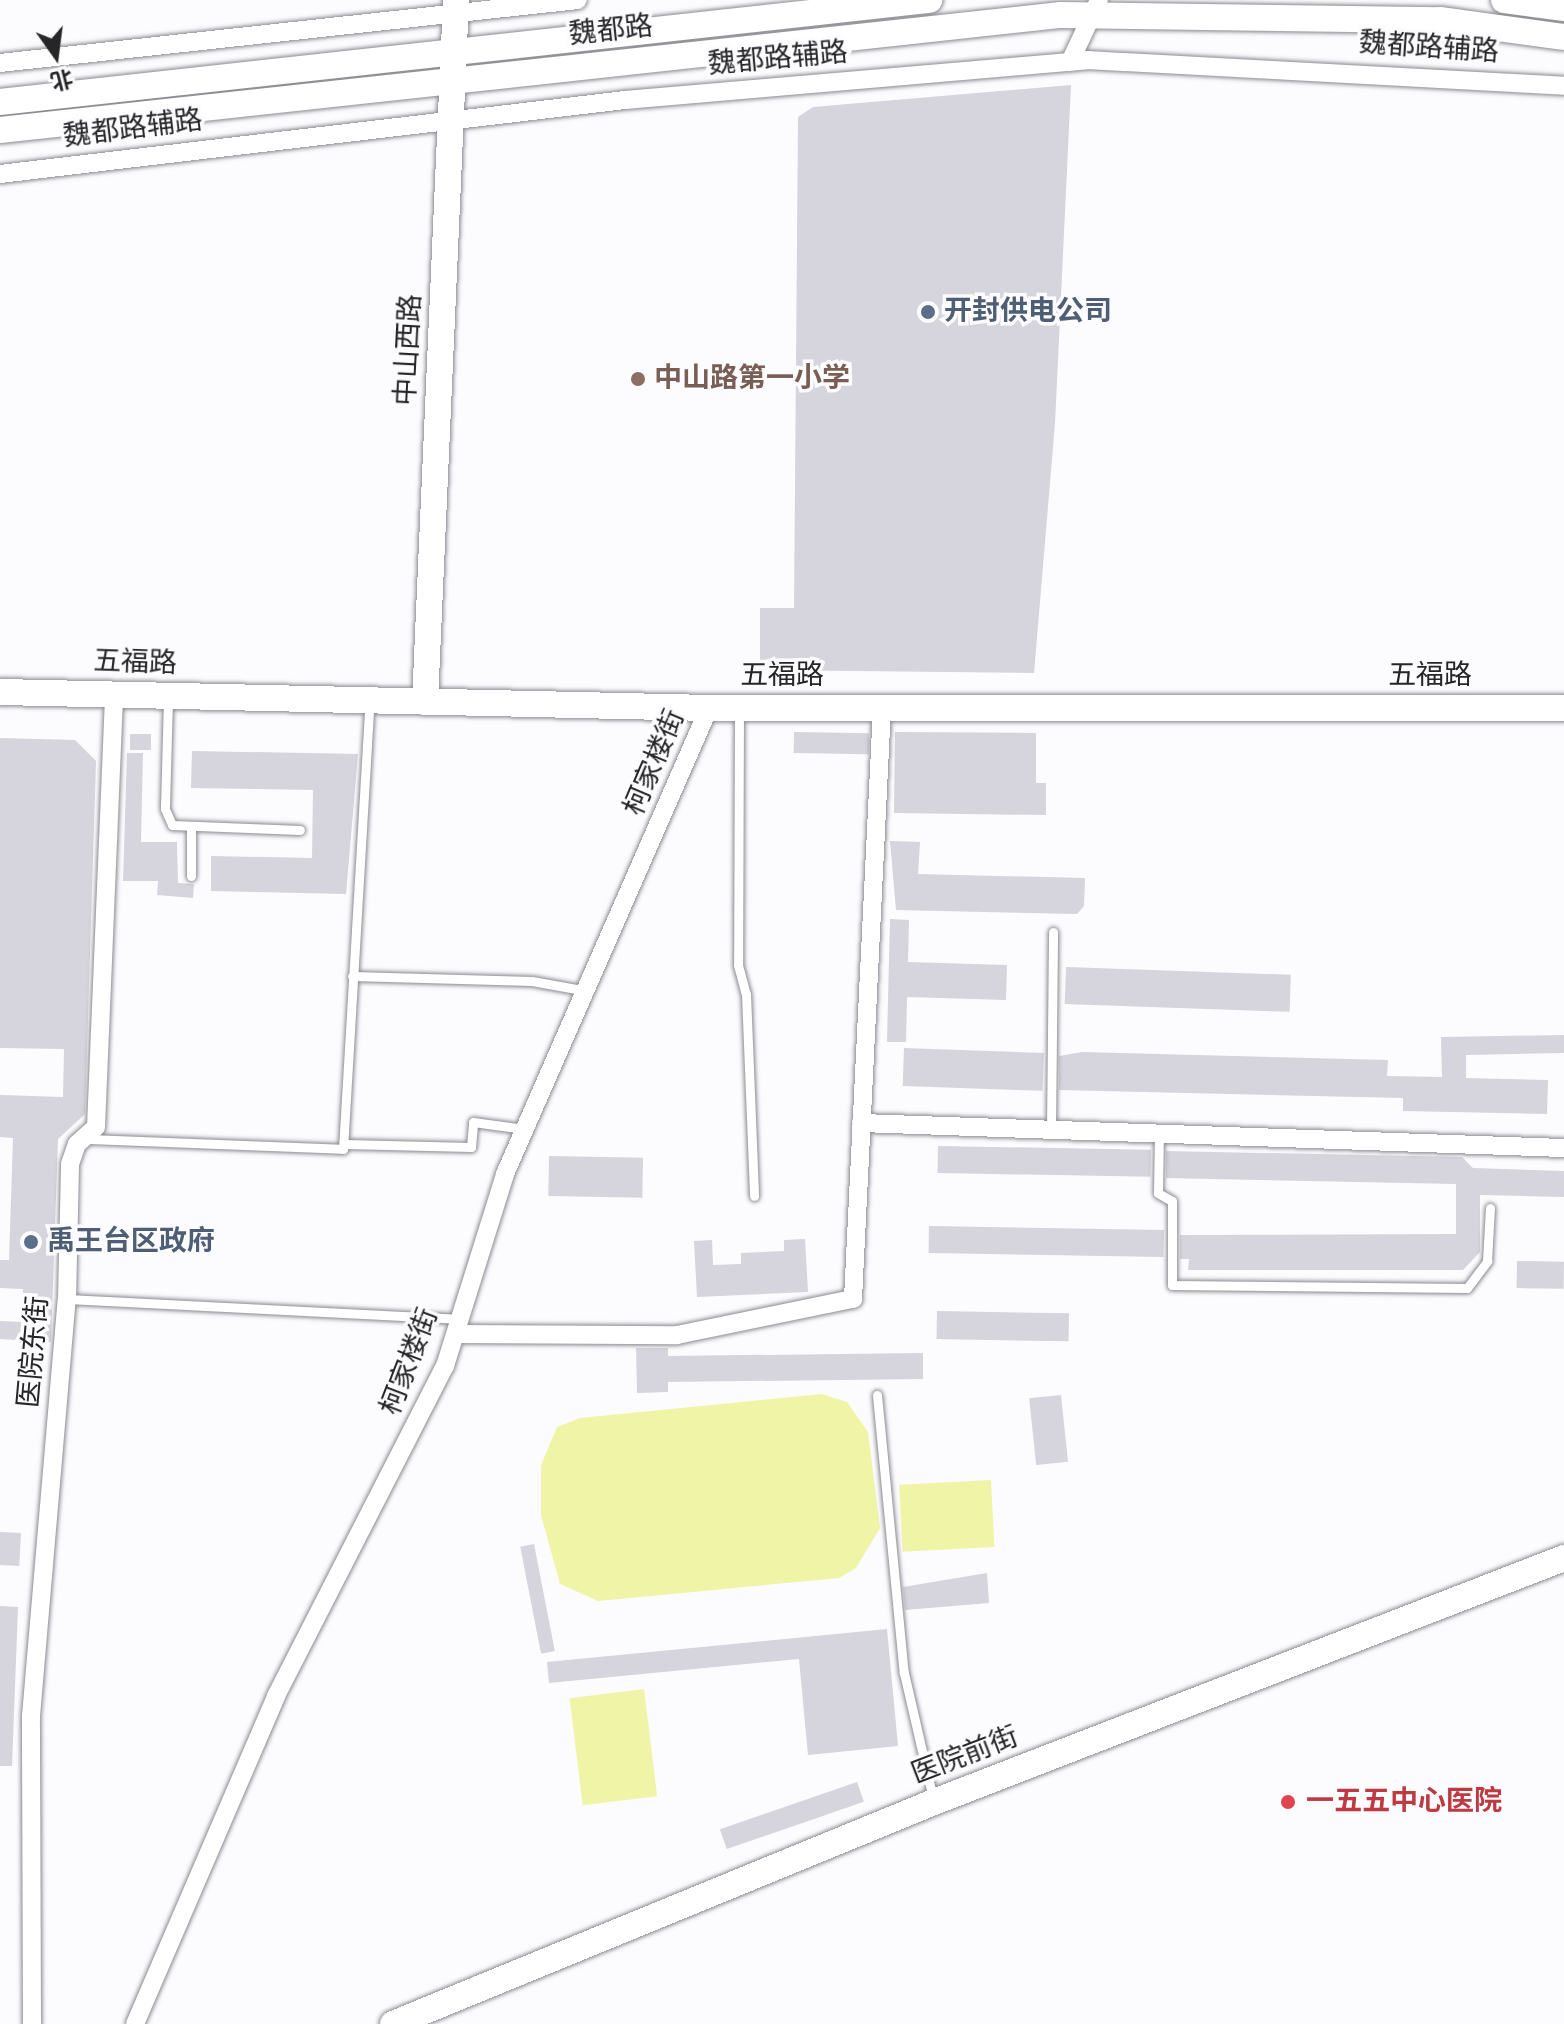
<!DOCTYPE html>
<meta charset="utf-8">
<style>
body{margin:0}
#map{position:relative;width:1564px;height:2024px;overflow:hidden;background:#fcfbfe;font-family:"Alegreya Sans","Noto Sans SC",sans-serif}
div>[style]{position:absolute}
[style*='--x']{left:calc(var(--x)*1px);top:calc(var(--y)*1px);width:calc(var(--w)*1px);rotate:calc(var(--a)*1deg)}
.green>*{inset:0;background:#f0f4a7;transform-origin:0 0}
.building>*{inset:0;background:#d6d4dc;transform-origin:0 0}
.roads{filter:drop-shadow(0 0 2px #8c8a91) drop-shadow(0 0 2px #8c8a91)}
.lane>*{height:9px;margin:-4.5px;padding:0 4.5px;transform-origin:4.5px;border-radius:4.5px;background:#fff}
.street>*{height:18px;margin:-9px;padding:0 9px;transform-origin:9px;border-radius:9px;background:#fff}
.secondary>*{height:26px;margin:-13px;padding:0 13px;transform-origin:13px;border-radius:13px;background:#fff}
.dots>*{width:22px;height:22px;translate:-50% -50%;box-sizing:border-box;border:4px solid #fcfbfe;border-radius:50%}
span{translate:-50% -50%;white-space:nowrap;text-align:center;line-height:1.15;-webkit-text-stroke:7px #fcfbfe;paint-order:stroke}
.street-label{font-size:28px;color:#262528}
.service-label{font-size:28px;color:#4e5e75;font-weight:700}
.left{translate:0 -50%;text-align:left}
.education-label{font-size:28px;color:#785e54;font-weight:700}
.health-label{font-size:28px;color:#be3a42;font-weight:700}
.north{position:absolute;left:16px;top:16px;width:80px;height:80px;-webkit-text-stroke:6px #fcfbfe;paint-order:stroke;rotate:166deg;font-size:22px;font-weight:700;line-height:32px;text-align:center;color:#262528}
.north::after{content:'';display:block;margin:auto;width:28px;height:36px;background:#262528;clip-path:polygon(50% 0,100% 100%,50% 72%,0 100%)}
</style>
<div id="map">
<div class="green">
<i style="clip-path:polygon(821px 1394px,847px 1402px,868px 1432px,880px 1528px,856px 1568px,839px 1578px,598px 1601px,560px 1584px,541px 1515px,541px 1465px,557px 1427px,580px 1418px)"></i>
<i style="left:991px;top:1480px;width:67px;height:92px;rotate:87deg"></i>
<i style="left:644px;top:1689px;width:108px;height:75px;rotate:83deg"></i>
</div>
<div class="building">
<i style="clip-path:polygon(1071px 85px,1055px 423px,1034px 673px,760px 670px,760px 608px,794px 608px,798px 117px,813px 107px)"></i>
<i style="left:794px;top:732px;width:75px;height:21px;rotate:1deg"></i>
<i style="clip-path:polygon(895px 732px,1036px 733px,1036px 783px,1046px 783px,1046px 815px,894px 813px)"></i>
<i style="left:130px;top:734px;width:21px;height:16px"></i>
<i style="clip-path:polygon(0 738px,75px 740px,96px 761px,85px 1114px,58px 1139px,51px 1342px,0 1339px,0 1321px,22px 1322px,23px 1289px,0 1288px,0 1260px,9px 1260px,13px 1138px,0 1137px,0 1095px,63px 1097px,64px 1049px,0 1048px)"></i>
<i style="clip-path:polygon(192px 751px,358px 754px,346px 894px,211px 891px,211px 856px,312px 858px,313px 790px,191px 788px)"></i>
<i style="clip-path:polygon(127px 753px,143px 753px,141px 842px,177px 842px,178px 883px,194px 884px,193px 898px,157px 895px,158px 881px,123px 881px)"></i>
<i style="clip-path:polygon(890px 841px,920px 842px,918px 874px,1085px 878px,1084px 906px,1077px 914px,896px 910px)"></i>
<i style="clip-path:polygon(890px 919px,909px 920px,908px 962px,1007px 965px,1006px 1000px,907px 997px,906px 1042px,887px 1042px)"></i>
<i style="left:1066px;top:967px;width:225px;height:37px;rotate:2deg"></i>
<i style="clip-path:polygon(1564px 1035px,1564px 1053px,1466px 1055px,1466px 1078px,1548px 1080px,1547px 1114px,1403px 1111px,1403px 1098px,1059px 1090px,1059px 1056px,1082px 1052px,1388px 1060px,1387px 1076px,1442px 1077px,1441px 1037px)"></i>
<i style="left:904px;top:1048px;width:140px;height:38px;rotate:2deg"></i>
<i style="left:938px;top:1146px;width:213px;height:27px;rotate:1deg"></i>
<i style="clip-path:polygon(1166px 1151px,1462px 1157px,1473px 1168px,1564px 1171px,1564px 1197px,1480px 1195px,1480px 1252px,1463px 1270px,1188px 1270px,1189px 1259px,1180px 1259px,1180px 1235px,1456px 1234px,1456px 1184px,1166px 1178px)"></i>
<i style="left:549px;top:1156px;width:94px;height:40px;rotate:1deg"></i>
<i style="left:929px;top:1226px;width:235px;height:27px;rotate:1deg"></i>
<i style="clip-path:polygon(805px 1239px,808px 1292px,697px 1297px,694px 1241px,712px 1240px,713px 1265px,741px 1264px,741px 1253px,784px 1251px,784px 1240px)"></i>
<i style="left:1517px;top:1261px;width:47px;height:27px;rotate:1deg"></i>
<i style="left:937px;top:1311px;width:132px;height:28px;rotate:1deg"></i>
<i style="clip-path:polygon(636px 1348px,668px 1348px,668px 1356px,923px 1353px,923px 1379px,668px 1382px,668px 1392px,637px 1393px)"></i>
<i style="left:1061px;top:1395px;width:67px;height:32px;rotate:84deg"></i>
<i style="left:0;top:1532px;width:21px;height:33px;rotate:3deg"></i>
<i style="left:534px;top:1544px;width:109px;height:14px;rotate:79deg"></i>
<i style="clip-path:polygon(987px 1573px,989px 1603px,905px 1610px,903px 1587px)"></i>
<i style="clip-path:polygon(0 1606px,18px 1607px,12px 1766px,0 1766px)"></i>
<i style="clip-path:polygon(887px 1629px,898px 1746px,808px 1755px,799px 1659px,549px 1683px,547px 1662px)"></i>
<i style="left:857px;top:1782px;width:21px;height:145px;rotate:71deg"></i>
</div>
<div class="roads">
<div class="lane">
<i style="--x:168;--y:699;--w:110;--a:91.6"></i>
<i style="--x:165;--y:809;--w:17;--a:66"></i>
<i style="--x:172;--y:825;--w:128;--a:2.2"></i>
<i style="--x:739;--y:709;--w:256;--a:90.2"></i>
<i style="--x:738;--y:965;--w:30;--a:75"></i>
<i style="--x:746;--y:994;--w:202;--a:87.7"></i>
<i style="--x:191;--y:830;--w:46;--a:90"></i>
<i style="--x:352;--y:976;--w:180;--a:1.6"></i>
<i style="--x:532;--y:981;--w:56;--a:10.3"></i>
<i style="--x:1051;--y:1129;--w:197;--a:-89.4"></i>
<i style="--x:1159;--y:1133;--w:60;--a:91"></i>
<i style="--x:1158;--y:1193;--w:16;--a:30"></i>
<i style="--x:1172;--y:1201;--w:84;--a:90"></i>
<i style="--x:1172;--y:1285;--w:295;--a:0.6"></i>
<i style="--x:1467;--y:1288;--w:34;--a:-53"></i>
<i style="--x:1487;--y:1261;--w:53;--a:-86.8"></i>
<i style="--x:87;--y:1139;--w:256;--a:2.2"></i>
<i style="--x:343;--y:1149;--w:449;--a:-86.6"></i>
<i style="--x:345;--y:1144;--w:126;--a:1.4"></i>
<i style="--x:471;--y:1147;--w:25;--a:-85"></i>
<i style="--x:473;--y:1122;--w:52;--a:7.7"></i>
<i style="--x:67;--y:1299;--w:391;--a:2.9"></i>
<i style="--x:877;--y:1395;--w:279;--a:84.5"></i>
<i style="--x:904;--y:1673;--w:129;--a:77"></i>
</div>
<div class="street">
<i style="--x:1070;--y:62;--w:68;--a:-64.9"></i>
<i style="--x:0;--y:63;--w:581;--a:-6.22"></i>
<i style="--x:0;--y:174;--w:629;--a:-6.75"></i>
<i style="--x:625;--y:100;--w:464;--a:-4.9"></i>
<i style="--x:1087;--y:60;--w:478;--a:3.1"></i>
<i style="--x:861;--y:1123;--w:703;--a:2.04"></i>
<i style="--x:456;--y:1334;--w:221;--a:0.3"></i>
<i style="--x:677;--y:1335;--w:180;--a:-11.6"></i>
<i style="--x:853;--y:1299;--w:591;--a:-87.19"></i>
<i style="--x:32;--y:2024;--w:308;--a:-90.2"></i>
<i style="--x:31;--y:1716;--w:419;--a:-85.1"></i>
<i style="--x:67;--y:1299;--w:135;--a:-88.7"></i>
<i style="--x:70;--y:1164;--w:21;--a:-71"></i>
<i style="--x:77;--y:1144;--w:25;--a:-42"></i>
<i style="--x:96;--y:1127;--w:433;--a:-87.6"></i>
<i style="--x:135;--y:2024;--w:357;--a:-66.7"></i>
<i style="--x:276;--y:1696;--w:371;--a:-62.9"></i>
<i style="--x:445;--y:1366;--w:201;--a:-72.6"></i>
<i style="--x:505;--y:1174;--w:509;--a:-66.36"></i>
</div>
<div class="secondary">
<i style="--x:1504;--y:0;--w:61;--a:7.6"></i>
<i style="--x:0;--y:102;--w:935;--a:-6.27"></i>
<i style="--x:0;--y:130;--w:1067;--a:-6.19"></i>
<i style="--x:1061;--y:15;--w:379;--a:0.8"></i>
<i style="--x:1440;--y:20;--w:125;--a:7.8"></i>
<i style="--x:0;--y:692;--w:709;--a:1.29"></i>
<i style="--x:709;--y:708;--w:855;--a:0"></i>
<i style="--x:425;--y:702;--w:703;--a:-87.47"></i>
<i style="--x:393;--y:2024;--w:585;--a:-22.31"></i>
<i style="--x:934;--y:1802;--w:676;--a:-21.17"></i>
</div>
</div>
<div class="dots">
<i style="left:928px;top:312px;background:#5c6f8a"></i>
<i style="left:638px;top:379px;background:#8d6e63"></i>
<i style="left:31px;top:1242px;background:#5c6f8a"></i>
<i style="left:1288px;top:1802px;background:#e0444e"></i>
</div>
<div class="street-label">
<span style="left:611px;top:31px;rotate:-6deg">魏都路</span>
<span style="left:1429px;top:48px;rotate:4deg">魏都路辅路</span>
<span style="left:778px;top:59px;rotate:-5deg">魏都路辅路</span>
<span style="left:133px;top:129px;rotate:-7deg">魏都路辅路</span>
<span style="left:409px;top:350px;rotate:-87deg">中山西路</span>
<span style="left:135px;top:663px;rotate:2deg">五福路</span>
<span style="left:782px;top:676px">五福路</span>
<span style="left:1430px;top:676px">五福路</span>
<span style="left:655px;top:763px;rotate:-67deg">柯家楼街</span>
<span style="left:34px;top:1352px;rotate:-85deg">医院东街</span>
<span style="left:410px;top:1362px;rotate:-69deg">柯家楼街</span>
<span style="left:965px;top:1756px;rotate:-21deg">医院前街</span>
</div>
<div class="service-label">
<span class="left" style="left:944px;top:312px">开封供电公司</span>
<span class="left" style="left:47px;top:1242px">禹王台区政府</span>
</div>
<div class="education-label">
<span class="left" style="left:654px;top:379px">中山路第一小学</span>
</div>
<div class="health-label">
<span class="left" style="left:1306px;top:1802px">一五五中心医院</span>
</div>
<div class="north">北</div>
</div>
